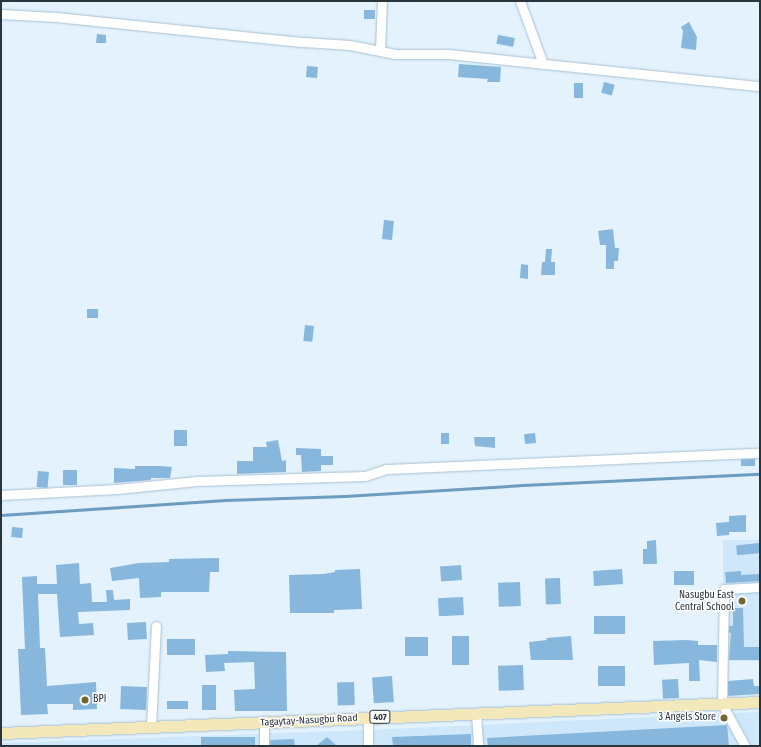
<!DOCTYPE html>
<style>
body{margin:0}
#map{position:relative;width:761px;height:747px;overflow:hidden;background:#e3f2fd;font-family:"Fira Sans Condensed",sans-serif}
div>[style]{position:absolute}
[style*='--x']{left:calc(var(--x)*1px);top:calc(var(--y)*1px);width:calc(var(--w)*1px);rotate:calc(var(--a)*1deg)}
.built>*{inset:0;background:#cfe7fb;transform-origin:0 0}
.stream>*{height:2.5px;margin:-1.25px;padding:0 1.25px;transform-origin:1.25px;border-radius:1.25px;background:#6d9cc1}
.building>*{inset:0;background:#87b7dd;transform-origin:0 0}
.roads{filter:drop-shadow(0 0 1px #a8c0d2) drop-shadow(0 0 1px #a8c0d2)}
.minor>*{height:9px;margin:-4.5px;padding:0 4.5px;transform-origin:4.5px;border-radius:4.5px;background:#fff}
.major>*{height:11px;margin:-5.5px;padding:0 5.5px;transform-origin:5.5px;border-radius:5.5px;background:#f3e8b9}
.dots>*{width:11px;height:11px;translate:-50% -50%;box-sizing:border-box;border:2px solid #fdfdfd;border-radius:50%}
span{translate:-50% -50%;white-space:nowrap;text-align:center;line-height:1.15;-webkit-text-stroke:3px #fdfdfd;paint-order:stroke}
.shield-label span{padding:1px 3px;background:#fdfdfd;border:1px solid;border-radius:3px;-webkit-text-stroke-width:0}
.shield-label{font-size:9px;color:#2a343b;font-weight:700}
.poi-label{font-size:10px;color:#2a343b}
.right{translate:-100% -50%;text-align:right}
.left{translate:0 -50%;text-align:left}
.street-label{font-size:10px;color:#2a343b}
.frame{position:absolute;inset:0;border:2px solid #2a343b;pointer-events:none}
</style>
<div id="map">
<div class="built">
<i style="left:760px;top:540px;width:121px;height:37px;rotate:90deg"></i>
<i style="clip-path:polygon(760px 712px,760px 746px,1px 746px,1px 743px,368px 730px)"></i>
</div>
<div class="stream">
<i style="--x:1;--y:515;--w:225;--a:-3.8"></i>
<i style="--x:225;--y:500;--w:120;--a:-1.9"></i>
<i style="--x:345;--y:496;--w:178;--a:-3.5"></i>
<i style="--x:523;--y:485;--w:237;--a:-2.7"></i>
</div>
<div class="building">
<i style="left:364px;top:10px;width:11px;height:9px"></i>
<i style="clip-path:polygon(689px 22px,697px 37px,696px 50px,681px 48px,683px 31px,681px 27px)"></i>
<i style="clip-path:polygon(97px 34px,106px 35px,106px 43px,96px 43px)"></i>
<i style="left:498px;top:35px;width:17px;height:9px;rotate:10deg"></i>
<i style="clip-path:polygon(459px 64px,501px 67px,500px 82px,487px 82px,488px 79px,458px 77px)"></i>
<i style="left:307px;top:66px;width:11px;height:11px;rotate:5deg"></i>
<i style="left:604px;top:82px;width:11px;height:11px;rotate:15deg"></i>
<i style="left:574px;top:83px;width:9px;height:15px"></i>
<i style="left:384px;top:220px;width:10px;height:19px;rotate:6deg"></i>
<i style="clip-path:polygon(613px 229px,615px 248px,619px 248px,618px 261px,614px 261px,614px 269px,606px 269px,606px 245px,600px 245px,598px 231px)"></i>
<i style="clip-path:polygon(546px 249px,552px 249px,551px 262px,555px 262px,555px 275px,541px 275px,542px 262px,545px 262px)"></i>
<i style="clip-path:polygon(521px 264px,528px 265px,528px 279px,520px 278px)"></i>
<i style="left:87px;top:309px;width:11px;height:9px"></i>
<i style="left:305px;top:325px;width:9px;height:16px;rotate:6deg"></i>
<i style="left:174px;top:430px;width:13px;height:16px"></i>
<i style="left:441px;top:433px;width:8px;height:11px"></i>
<i style="left:535px;top:433px;width:10px;height:11px;rotate:84deg"></i>
<i style="clip-path:polygon(474px 437px,495px 437px,495px 448px,475px 446px)"></i>
<i style="clip-path:polygon(278px 440px,282px 461px,286px 460px,286px 472px,237px 474px,237px 461px,253px 461px,253px 447px,267px 447px,266px 442px)"></i>
<i style="clip-path:polygon(296px 448px,321px 449px,321px 456px,333px 456px,333px 465px,321px 465px,321px 471px,302px 472px,301px 455px,296px 455px)"></i>
<i style="left:755px;top:459px;width:7px;height:14px;rotate:90deg"></i>
<i style="clip-path:polygon(135px 466px,160px 466px,172px 467px,170px 478px,151px 478px,151px 480px,114px 483px,114px 468px,135px 469px)"></i>
<i style="left:63px;top:470px;width:14px;height:15px"></i>
<i style="left:38px;top:471px;width:11px;height:16px;rotate:5deg"></i>
<i style="clip-path:polygon(746px 515px,746px 532px,729px 532px,729px 535px,717px 536px,716px 523px,729px 522px,729px 516px)"></i>
<i style="left:12px;top:527px;width:11px;height:10px;rotate:5deg"></i>
<i style="clip-path:polygon(656px 540px,657px 564px,643px 564px,643px 549px,647px 549px,647px 541px)"></i>
<i style="left:759px;top:543px;width:10px;height:23px;rotate:84deg"></i>
<i style="clip-path:polygon(219px 558px,219px 572px,210px 572px,209px 592px,161px 592px,161px 597px,140px 598px,139px 578px,112px 581px,110px 568px,139px 563px,169px 562px,169px 559px)"></i>
<i style="clip-path:polygon(79px 563px,80px 584px,91px 583px,92px 602px,107px 602px,106px 590px,113px 590px,114px 600px,130px 599px,130px 610px,78px 612px,79px 624px,93px 623px,94px 635px,60px 637px,57px 594px,38px 594px,40px 648px,45px 648px,47px 686px,96px 682px,97px 709px,73px 710px,73px 704px,47px 704px,48px 714px,21px 715px,18px 649px,25px 649px,22px 577px,37px 576px,37px 584px,57px 584px,56px 565px)"></i>
<i style="left:461px;top:565px;width:15px;height:21px;rotate:86deg"></i>
<i style="clip-path:polygon(360px 569px,362px 609px,334px 610px,334px 613px,290px 613px,289px 575px,323px 574px,335px 572px,335px 570px)"></i>
<i style="left:622px;top:569px;width:15px;height:29px;rotate:86deg"></i>
<i style="left:674px;top:571px;width:20px;height:14px"></i>
<i style="clip-path:polygon(741px 571px,741px 575px,760px 574px,760px 581px,726px 583px,725px 572px)"></i>
<i style="left:560px;top:578px;width:26px;height:15px;rotate:88deg"></i>
<i style="left:520px;top:582px;width:24px;height:22px;rotate:88deg"></i>
<i style="left:463px;top:597px;width:18px;height:25px;rotate:87deg"></i>
<i style="clip-path:polygon(733px 608px,743px 608px,744px 647px,760px 647px,760px 660px,729px 660px,731px 633px,729px 633px,729px 626px,733px 626px)"></i>
<i style="left:594px;top:616px;width:31px;height:18px"></i>
<i style="left:146px;top:622px;width:17px;height:19px;rotate:87deg"></i>
<i style="left:452px;top:636px;width:17px;height:29px"></i>
<i style="clip-path:polygon(571px 636px,573px 660px,531px 660px,529px 642px,547px 640px,546px 638px)"></i>
<i style="left:428px;top:637px;width:19px;height:23px;rotate:90deg"></i>
<i style="left:167px;top:639px;width:28px;height:16px"></i>
<i style="clip-path:polygon(687px 640px,698px 641px,698px 645px,717px 645px,717px 662px,699px 660px,700px 681px,689px 681px,689px 663px,654px 665px,653px 641px)"></i>
<i style="clip-path:polygon(228px 651px,286px 652px,287px 711px,235px 711px,234px 690px,255px 689px,254px 662px,224px 663px,225px 671px,206px 672px,205px 655px,228px 654px)"></i>
<i style="left:523px;top:665px;width:25px;height:25px;rotate:88deg"></i>
<i style="left:625px;top:666px;width:20px;height:27px;rotate:90deg"></i>
<i style="left:392px;top:676px;width:26px;height:20px;rotate:86deg"></i>
<i style="left:678px;top:679px;width:19px;height:16px;rotate:87deg"></i>
<i style="clip-path:polygon(753px 679px,754px 686px,760px 686px,760px 694px,728px 696px,728px 681px)"></i>
<i style="left:354px;top:682px;width:23px;height:17px;rotate:88deg"></i>
<i style="left:202px;top:685px;width:14px;height:25px"></i>
<i style="left:147px;top:687px;width:23px;height:26px;rotate:92deg"></i>
<i style="left:167px;top:701px;width:21px;height:8px"></i>
<i style="clip-path:polygon(727px 725px,729px 746px,488px 746px,487px 738px)"></i>
<i style="clip-path:polygon(471px 734px,471px 746px,393px 746px,392px 737px)"></i>
<i style="left:255px;top:737px;width:9px;height:54px;rotate:90deg"></i>
<i style="clip-path:polygon(327px 737px,337px 746px,316px 746px)"></i>
<i style="clip-path:polygon(294px 739px,295px 746px,270px 746px,270px 740px)"></i>
</div>
<div class="roads">
<div class="minor">
<i style="--x:520;--y:1;--w:67;--a:69.9"></i>
<i style="--x:1;--y:14;--w:55;--a:3.1"></i>
<i style="--x:56;--y:17;--w:249;--a:5.8"></i>
<i style="--x:304;--y:42;--w:46;--a:3.7"></i>
<i style="--x:350;--y:45;--w:46;--a:11.3"></i>
<i style="--x:395;--y:54;--w:53;--a:0"></i>
<i style="--x:448;--y:54;--w:314;--a:5.9"></i>
<i style="--x:380;--y:50;--w:49;--a:-87.7"></i>
<i style="--x:1;--y:495;--w:116;--a:-3"></i>
<i style="--x:117;--y:489;--w:80;--a:-5.7"></i>
<i style="--x:197;--y:481;--w:168;--a:-1.7"></i>
<i style="--x:365;--y:476;--w:23;--a:-18"></i>
<i style="--x:387;--y:469;--w:373;--a:-2.5"></i>
<i style="--x:476;--y:714;--w:32;--a:86"></i>
<i style="--x:368;--y:718;--w:28;--a:90"></i>
<i style="--x:264;--y:723;--w:23;--a:90"></i>
<i style="--x:151;--y:727;--w:101;--a:-87.2"></i>
<i style="--x:745;--y:746;--w:48;--a:-118.7"></i>
<i style="--x:722;--y:704;--w:115;--a:-89"></i>
<i style="--x:724;--y:589;--w:36;--a:-3"></i>
</div>
<div class="major">
<i style="--x:1;--y:733;--w:760;--a:-2.34"></i>
</div>
</div>
<div class="dots">
<i style="left:742px;top:601px;background:#726532"></i>
<i style="left:85px;top:700px;background:#726532"></i>
<i style="left:724px;top:718px;background:#726532"></i>
</div>
<div class="shield-label">
<span style="left:380px;top:717px">407</span>
</div>
<div class="poi-label">
<span class="right" style="left:734px;top:601px">Nasugbu East<br>Central School</span>
<span class="left" style="left:93px;top:700px">BPI</span>
<span class="right" style="left:716px;top:718px">3 Angels Store</span>
</div>
<div class="street-label">
<span style="left:309px;top:721px;rotate:-3deg">Tagaytay-Nasugbu Road</span>
</div>
<div class="frame"></div>
</div>
